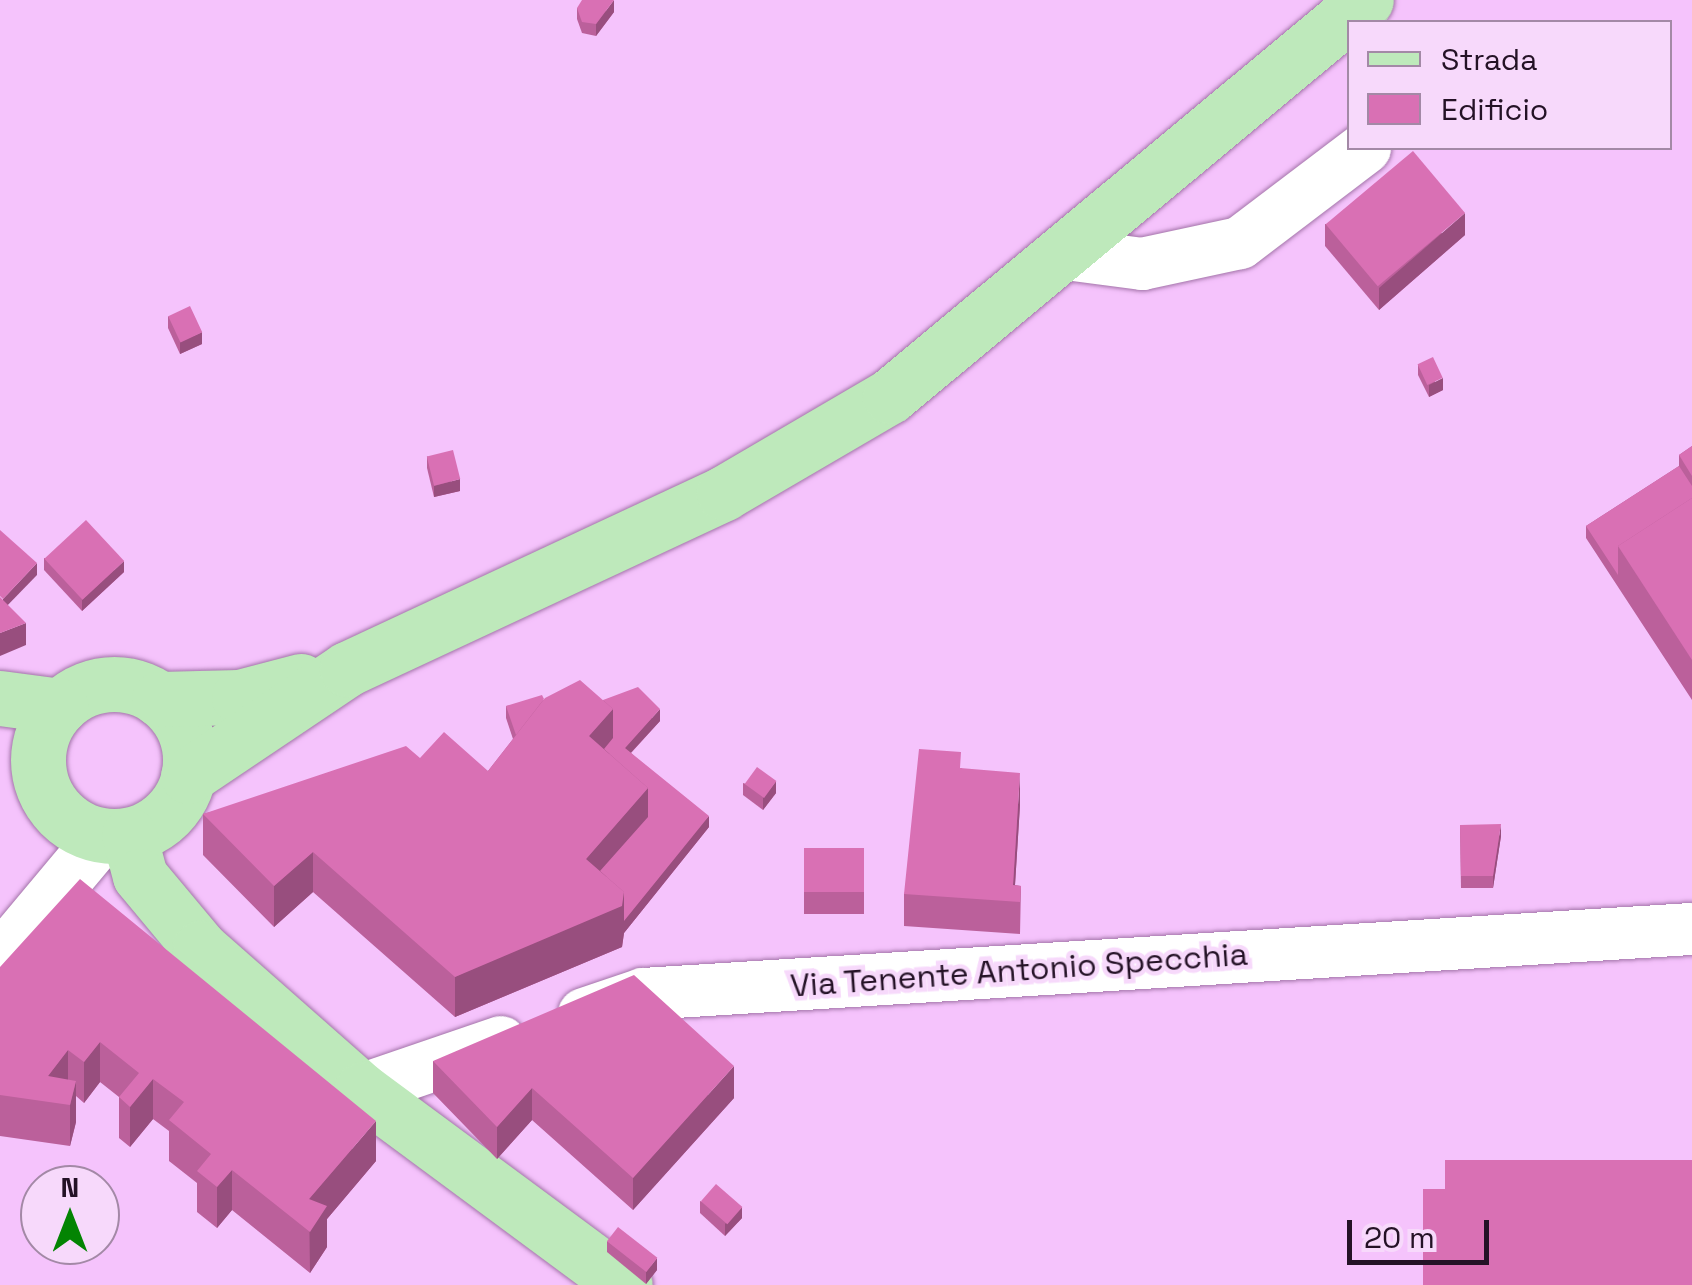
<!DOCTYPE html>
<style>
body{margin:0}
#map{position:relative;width:1692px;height:1285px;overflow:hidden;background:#f5c3fc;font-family:"Space Grotesk",sans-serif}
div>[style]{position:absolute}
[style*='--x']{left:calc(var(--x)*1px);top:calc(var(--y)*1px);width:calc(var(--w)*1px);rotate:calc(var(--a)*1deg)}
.roads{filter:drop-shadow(0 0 2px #a374a9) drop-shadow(0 0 2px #a374a9)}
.minor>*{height:52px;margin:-26px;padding:0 26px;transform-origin:26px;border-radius:26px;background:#fff}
.major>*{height:55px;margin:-27.5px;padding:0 27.5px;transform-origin:27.5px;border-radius:27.5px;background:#bee9bb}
.major>.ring{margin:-27.5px;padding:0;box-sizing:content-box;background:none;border:55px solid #bee9bb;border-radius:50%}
.wall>*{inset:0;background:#bb609b;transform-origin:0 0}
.shaded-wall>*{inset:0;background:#984e7e}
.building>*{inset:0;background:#d970b4;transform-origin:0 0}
span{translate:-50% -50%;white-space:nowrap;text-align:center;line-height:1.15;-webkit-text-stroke:9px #f7d9fb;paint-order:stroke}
.street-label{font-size:32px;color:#241226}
.legend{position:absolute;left:1347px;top:20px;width:325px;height:130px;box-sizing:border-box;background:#f7d9fb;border:2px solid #a389a6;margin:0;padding:12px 18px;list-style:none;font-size:30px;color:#241226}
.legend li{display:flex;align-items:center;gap:20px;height:50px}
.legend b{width:50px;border:2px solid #a389a6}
.north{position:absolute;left:20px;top:1165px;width:100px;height:100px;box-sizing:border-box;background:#f7d9fb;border:2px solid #a389a6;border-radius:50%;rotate:0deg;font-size:28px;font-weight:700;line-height:40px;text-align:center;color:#241226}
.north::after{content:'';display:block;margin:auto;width:35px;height:45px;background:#048403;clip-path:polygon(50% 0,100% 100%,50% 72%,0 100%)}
.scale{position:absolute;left:1347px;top:1220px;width:142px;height:45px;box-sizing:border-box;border:5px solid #241226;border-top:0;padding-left:12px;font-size:30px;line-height:35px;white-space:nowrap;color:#241226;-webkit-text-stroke:8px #f7d9fb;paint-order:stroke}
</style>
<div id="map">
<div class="roads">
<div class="minor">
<i style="--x:1066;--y:254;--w:77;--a:7.5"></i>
<i style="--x:1142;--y:264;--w:100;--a:-12.1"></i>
<i style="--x:1240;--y:243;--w:157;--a:-37.2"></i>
<i style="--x:0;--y:959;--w:160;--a:-50.1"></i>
<i style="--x:584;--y:1014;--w:62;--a:-18.7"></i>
<i style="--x:643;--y:994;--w:1051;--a:-3.55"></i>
<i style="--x:361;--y:1090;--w:148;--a:-18.9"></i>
</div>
<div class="major">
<i class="ring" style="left:38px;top:684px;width:97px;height:97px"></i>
<i style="--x:0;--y:698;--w:61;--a:7.6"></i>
<i style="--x:159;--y:699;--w:80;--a:-1.4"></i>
<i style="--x:239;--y:697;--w:64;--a:-14.5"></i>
<i style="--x:188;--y:776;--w:192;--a:-33.9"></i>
<i style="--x:347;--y:669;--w:416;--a:-25"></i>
<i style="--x:724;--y:493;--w:192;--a:-30.3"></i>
<i style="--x:890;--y:396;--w:619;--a:-39.76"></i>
<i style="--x:129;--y:835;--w:42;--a:75"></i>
<i style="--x:140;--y:876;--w:94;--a:50.2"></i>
<i style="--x:200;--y:948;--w:215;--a:41.4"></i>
<i style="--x:361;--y:1090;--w:328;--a:36.5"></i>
</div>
</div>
<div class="wall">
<i style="clip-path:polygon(577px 8px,614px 12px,596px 36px,582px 33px,577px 19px)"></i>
<i style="clip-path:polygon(1325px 224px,1465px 235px,1379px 310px,1325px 246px)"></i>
<i style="clip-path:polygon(168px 316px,202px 344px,180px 354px,168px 328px)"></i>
<i style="clip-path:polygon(1418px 364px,1443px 390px,1429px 397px,1418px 375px)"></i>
<i style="clip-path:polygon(1692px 446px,1692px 700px,1586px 538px,1586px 526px,1679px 466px,1679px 455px)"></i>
<i style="clip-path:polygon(427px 456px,460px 491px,434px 497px,427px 468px)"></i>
<i style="clip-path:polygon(44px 558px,124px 572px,82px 611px,44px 570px)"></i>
<i style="clip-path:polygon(544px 700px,603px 700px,660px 721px,631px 753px,709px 827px,624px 933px,622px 947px,455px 1017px,313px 892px,274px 927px,203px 855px,203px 814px,420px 758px,488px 771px,513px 739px,506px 718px,506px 706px)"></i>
<i style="clip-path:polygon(961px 768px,1020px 805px,1015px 885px,1021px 886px,1020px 934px,904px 926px,904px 894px)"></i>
<i style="clip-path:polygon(743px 783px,776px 793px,763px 810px,743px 795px)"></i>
<i style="clip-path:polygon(1460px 825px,1501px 836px,1493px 888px,1461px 888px)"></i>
<i style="left:804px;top:848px;width:60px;height:66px"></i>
<i style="clip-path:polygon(0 967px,376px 1161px,327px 1219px,327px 1247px,310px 1273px,232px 1210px,217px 1228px,197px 1212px,197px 1183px,169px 1161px,169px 1131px,153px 1119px,130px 1147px,119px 1138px,119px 1097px,100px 1082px,84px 1103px,76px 1096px,76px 1122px,70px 1146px,0 1136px)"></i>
<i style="clip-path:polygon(433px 1061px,734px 1098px,633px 1210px,532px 1120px,497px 1159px,433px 1093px)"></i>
<i style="clip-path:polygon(1446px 1200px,1692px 1285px,1425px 1285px,1423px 1201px)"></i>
<i style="clip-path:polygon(700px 1201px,742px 1218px,725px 1236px,700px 1213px)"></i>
<i style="clip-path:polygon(607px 1241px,657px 1270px,646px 1284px,607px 1252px)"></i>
</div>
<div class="shaded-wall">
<i style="clip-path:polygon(614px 0,614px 12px,596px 36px,596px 24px)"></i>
<i style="clip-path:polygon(1465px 213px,1465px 235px,1379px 310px,1379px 288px)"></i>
<i style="clip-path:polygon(202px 332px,202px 344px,180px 354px,180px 342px)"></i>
<i style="clip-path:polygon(1443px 378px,1443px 390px,1429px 397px,1429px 385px)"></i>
<i style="clip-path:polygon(460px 479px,460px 491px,434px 497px,434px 486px)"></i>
<i style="clip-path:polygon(124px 561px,124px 572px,82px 611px,82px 600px)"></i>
<i style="clip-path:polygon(37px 563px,37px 575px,3px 610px,3px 599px)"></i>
<i style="clip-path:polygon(26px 623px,26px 645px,0 656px,0 633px)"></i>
<i style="clip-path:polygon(613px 709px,613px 750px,595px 770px,589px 736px)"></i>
<i style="clip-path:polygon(660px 709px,660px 721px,625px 759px,625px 748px)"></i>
<i style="clip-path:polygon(1020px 773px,1020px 805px,1014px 901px,1013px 885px)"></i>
<i style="clip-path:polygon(776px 781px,776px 793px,763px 810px,763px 798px)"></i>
<i style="clip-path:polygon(648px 788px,648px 829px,592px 893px,586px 859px)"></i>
<i style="clip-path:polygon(709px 816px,709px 827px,624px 933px,622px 947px,455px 1017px,455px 977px,624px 892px)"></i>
<i style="clip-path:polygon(1501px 824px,1501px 836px,1493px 888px,1493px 876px)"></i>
<i style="clip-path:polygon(313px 852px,313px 892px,274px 927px,274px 886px)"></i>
<i style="clip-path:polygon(100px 1042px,100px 1082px,84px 1103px,84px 1062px)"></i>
<i style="clip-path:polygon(68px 1050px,68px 1090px,48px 1076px)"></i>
<i style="clip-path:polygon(734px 1066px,734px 1098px,633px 1210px,633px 1178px)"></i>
<i style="clip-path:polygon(153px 1079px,153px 1119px,130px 1147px,130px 1107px)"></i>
<i style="clip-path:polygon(76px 1081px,76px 1122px,70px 1146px,70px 1105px)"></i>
<i style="clip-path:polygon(532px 1088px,532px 1120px,497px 1159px,497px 1127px)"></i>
<i style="clip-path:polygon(376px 1121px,376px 1161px,327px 1219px,327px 1247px,310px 1273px,309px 1199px)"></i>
<i style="clip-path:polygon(232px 1170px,232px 1210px,217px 1228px,217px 1187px)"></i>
<i style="clip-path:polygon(742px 1207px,742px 1218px,725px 1236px,725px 1224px)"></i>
<i style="clip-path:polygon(657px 1258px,657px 1270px,646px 1284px,646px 1272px)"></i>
</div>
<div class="building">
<i style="clip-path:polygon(582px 0,614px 0,596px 24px,582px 22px,577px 8px)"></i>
<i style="left:1413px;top:151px;width:81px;height:114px;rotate:50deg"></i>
<i style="left:190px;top:306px;width:29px;height:24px;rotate:65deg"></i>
<i style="left:1433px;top:357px;width:23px;height:17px;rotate:65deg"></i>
<i style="clip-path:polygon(1692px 446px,1692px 476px,1679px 455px)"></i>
<i style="left:453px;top:450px;width:30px;height:27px;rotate:76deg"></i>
<i style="clip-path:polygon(1679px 466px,1692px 486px,1692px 498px,1618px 546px,1618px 575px,1586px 526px)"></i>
<i style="clip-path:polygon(1692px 498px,1692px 660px,1618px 546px)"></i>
<i style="left:86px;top:520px;width:56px;height:57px;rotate:47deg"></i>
<i style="clip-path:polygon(0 530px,37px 563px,3px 599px,0 596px)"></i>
<i style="clip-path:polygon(0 597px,26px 623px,0 633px)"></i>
<i style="clip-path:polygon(580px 680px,613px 709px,589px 736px,648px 788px,586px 859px,624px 892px,622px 906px,455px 977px,313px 852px,274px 886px,203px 814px,406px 746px,420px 758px,444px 732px,488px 771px,545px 698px)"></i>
<i style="clip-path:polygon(638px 687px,660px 709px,625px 748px,709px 816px,624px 921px,624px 892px,600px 871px,648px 817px,648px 788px,604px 749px,613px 738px,613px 709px,603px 700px)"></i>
<i style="clip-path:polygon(542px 695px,544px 699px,516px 735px,506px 706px)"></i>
<i style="clip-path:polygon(919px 749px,961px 752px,960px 768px,1020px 773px,1013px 885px,1021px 886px,1020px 902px,904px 894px)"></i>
<i style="left:757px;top:767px;width:24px;height:21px;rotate:36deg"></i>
<i style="clip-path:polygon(1501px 824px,1493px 876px,1461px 876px,1460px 825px)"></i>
<i style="left:804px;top:848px;width:60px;height:44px"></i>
<i style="clip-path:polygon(80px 879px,376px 1121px,309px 1199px,327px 1206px,310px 1232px,232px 1170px,217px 1187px,197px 1171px,211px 1154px,169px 1120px,184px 1102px,153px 1079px,130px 1107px,119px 1097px,139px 1073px,100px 1042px,84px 1062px,68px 1050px,48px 1076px,76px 1081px,70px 1105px,0 1095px,0 967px)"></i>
<i style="clip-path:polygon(634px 975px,734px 1066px,633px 1178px,532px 1088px,497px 1127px,433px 1061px)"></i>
<i style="left:1692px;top:1160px;width:29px;height:247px;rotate:90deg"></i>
<i style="left:716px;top:1184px;width:35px;height:23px;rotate:41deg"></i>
<i style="left:1692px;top:1189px;width:96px;height:269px;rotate:90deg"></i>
<i style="left:618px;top:1227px;width:50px;height:18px;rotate:38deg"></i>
</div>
<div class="street-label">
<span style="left:1019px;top:970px;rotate:-4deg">Via Tenente Antonio Specchia</span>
</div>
<ul class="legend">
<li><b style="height:12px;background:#bee9bb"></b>Strada</li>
<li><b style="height:28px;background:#d970b4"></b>Edificio</li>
</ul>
<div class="north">N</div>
<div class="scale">20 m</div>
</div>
